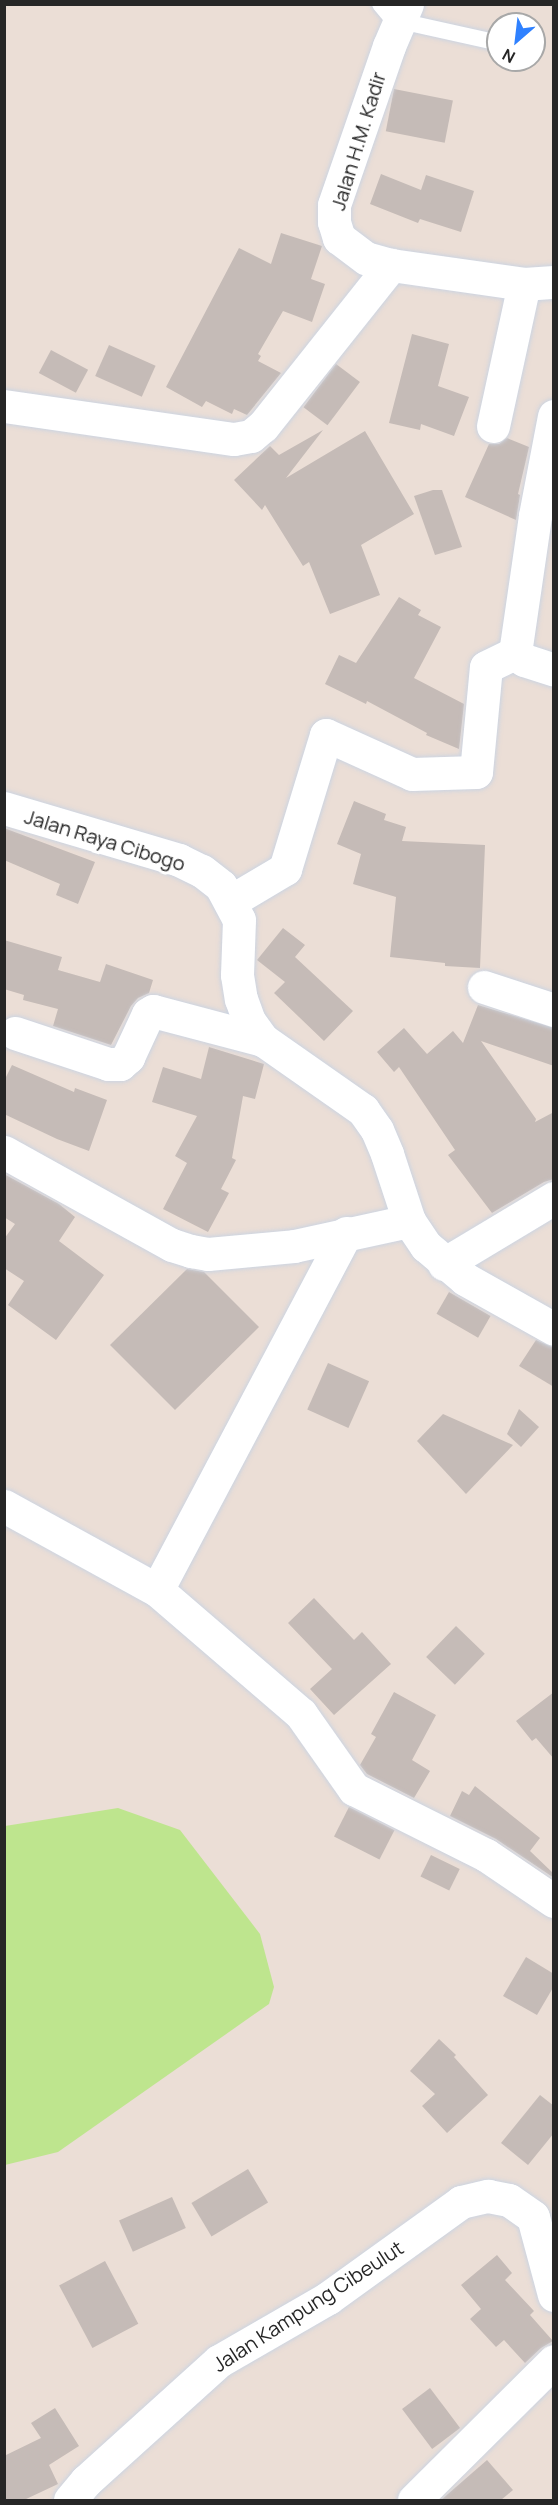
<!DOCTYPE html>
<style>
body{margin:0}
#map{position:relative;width:558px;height:2505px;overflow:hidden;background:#ebded6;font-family:Manrope,sans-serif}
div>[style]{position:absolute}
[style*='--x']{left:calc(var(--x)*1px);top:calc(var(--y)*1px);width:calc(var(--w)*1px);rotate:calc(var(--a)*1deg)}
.green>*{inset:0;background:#bee58e}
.building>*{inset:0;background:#c5bbb7;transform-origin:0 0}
.roads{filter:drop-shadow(0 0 2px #ccd4e1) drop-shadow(0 0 2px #ccd4e1)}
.service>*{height:16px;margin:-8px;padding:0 8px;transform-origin:8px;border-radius:8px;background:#fff}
.minor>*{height:33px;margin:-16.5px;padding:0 16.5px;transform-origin:16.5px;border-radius:16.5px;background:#fff}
.tertiary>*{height:33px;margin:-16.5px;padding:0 16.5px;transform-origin:16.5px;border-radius:16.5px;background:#fff}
span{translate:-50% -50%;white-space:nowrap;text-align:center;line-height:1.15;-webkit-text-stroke:6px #fff;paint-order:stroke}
.street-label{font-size:20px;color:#262626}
.frame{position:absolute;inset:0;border:6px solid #262626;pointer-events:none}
.north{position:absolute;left:486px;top:12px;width:60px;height:60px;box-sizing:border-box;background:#fff;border:2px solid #a8a8a8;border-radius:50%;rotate:208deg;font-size:16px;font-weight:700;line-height:24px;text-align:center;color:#262626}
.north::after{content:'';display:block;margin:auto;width:21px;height:27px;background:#2f81ff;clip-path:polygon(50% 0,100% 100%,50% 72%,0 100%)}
</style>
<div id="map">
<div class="green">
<i style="clip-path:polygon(118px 1808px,180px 1830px,260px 1934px,274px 1987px,269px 2004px,58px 2152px,5px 2165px,5px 1826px)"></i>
</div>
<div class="building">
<i style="left:394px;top:89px;width:60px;height:43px;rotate:11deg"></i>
<i style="clip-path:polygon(381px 174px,421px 190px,426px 175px,474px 191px,461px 232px,420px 219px,418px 223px,370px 204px)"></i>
<i style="clip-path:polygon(281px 233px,322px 246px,311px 279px,325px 284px,312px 322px,283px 311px,258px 354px,261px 356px,258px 361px,281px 373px,247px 415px,234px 409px,232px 414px,206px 401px,202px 407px,166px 387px,239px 248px,271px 264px)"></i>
<i style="clip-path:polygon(412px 334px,449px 344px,438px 386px,469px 397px,454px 436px,421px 424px,420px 430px,389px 423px)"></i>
<i style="left:109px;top:345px;width:51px;height:34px;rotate:24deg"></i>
<i style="left:51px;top:350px;width:42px;height:26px;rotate:28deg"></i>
<i style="left:336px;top:364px;width:30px;height:54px;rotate:37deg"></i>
<i style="clip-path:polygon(323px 430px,286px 478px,365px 431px,414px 514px,361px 545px,380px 595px,330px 614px,309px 562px,303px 566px,265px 505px,262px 510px,234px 480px,270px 446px,279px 455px)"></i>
<i style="clip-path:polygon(507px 438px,529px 447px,518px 494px,520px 495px,516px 520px,465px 497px,489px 444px,499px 444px)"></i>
<i style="clip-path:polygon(433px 490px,442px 490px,462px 547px,435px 555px,414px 496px)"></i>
<i style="clip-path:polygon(399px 597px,421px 610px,418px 615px,441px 627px,414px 678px,464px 704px,459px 749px,426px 735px,427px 733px,367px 701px,366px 704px,325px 684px,339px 655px,356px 663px)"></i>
<i style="clip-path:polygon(354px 801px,386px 814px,384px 820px,406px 827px,402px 841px,485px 845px,480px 968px,445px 966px,445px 963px,390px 957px,396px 897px,353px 884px,361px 854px,337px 844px)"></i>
<i style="clip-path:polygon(4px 828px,95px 862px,78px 904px,56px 895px,60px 884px,4px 860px)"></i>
<i style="clip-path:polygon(283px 928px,305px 945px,295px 957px,353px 1011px,324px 1041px,274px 993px,285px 982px,257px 960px)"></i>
<i style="clip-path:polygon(4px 940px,62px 957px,58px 970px,100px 982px,106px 964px,153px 980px,149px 993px,138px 998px,131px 1006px,111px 1045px,53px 1026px,58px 1009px,23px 1000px,24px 995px,4px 989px)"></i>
<i style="clip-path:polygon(478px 1005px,554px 1028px,554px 1066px,481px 1041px,536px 1119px,535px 1122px,554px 1112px,554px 1179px,544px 1182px,492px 1213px,448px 1155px,455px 1150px,399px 1067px,394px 1072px,377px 1052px,404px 1028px,427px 1054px,453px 1031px,463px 1043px)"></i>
<i style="clip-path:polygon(209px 1047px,264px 1064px,255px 1099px,243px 1096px,232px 1158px,236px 1160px,221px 1189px,229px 1193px,208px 1232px,163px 1209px,187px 1163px,175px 1156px,197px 1116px,152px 1102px,163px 1067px,201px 1079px)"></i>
<i style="clip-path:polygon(12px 1065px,74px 1092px,75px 1088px,107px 1100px,89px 1151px,57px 1139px,4px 1114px,4px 1081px)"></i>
<i style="clip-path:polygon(4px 1174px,59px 1204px,75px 1217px,59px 1241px,104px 1275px,56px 1340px,8px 1305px,24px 1281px,4px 1268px,4px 1239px,15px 1224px,4px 1217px)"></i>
<i style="clip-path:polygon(187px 1269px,204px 1272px,259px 1327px,175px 1410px,110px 1345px)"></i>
<i style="left:449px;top:1292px;width:48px;height:25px;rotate:30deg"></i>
<i style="clip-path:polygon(536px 1340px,554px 1348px,554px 1387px,519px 1366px)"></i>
<i style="left:328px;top:1363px;width:45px;height:51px;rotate:24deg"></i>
<i style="clip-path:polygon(519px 1409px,539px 1427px,521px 1447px,507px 1434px)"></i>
<i style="clip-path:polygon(443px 1414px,513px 1445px,466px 1494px,417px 1441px)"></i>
<i style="clip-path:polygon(314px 1598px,354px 1640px,362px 1632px,391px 1664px,334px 1715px,310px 1689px,332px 1669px,288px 1623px)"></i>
<i style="left:456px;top:1626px;width:40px;height:43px;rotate:44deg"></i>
<i style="clip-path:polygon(394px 1692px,436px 1715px,412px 1760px,430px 1771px,414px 1798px,367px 1774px,360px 1765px,376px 1737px,371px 1734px)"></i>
<i style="clip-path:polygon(554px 1692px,554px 1759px,536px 1738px,532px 1741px,516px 1721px)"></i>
<i style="clip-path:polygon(475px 1786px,540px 1838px,530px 1851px,554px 1874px,554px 1878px,496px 1839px,450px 1816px,462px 1791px,469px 1795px)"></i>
<i style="left:349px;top:1807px;width:51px;height:33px;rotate:27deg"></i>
<i style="left:431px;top:1855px;width:32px;height:24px;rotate:26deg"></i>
<i style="clip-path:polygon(526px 1957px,554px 1974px,554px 1986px,537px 2015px,503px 1996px)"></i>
<i style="clip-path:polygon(439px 2039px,456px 2055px,454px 2057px,488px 2095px,447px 2133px,422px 2106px,435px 2094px,410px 2071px)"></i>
<i style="clip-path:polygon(540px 2095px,554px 2106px,554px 2133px,528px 2165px,501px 2143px)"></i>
<i style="left:248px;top:2169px;width:39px;height:66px;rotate:59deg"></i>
<i style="left:172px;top:2197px;width:34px;height:58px;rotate:66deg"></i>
<i style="clip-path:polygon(497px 2255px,512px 2273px,505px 2280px,534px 2311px,530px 2315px,553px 2341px,541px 2348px,525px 2363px,504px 2340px,496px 2347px,470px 2319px,481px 2309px,461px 2285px)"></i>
<i style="left:105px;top:2261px;width:71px;height:52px;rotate:62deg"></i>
<i style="left:430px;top:2388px;width:50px;height:35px;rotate:53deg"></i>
<i style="clip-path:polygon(55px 2408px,79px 2446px,49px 2465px,58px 2484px,24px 2500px,4px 2500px,4px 2456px,41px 2438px,31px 2423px)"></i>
<i style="clip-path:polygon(487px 2460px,513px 2490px,501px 2500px,441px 2500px)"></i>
</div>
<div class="roads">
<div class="service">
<i style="--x:380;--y:4;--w:16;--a:50"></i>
<i style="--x:390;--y:16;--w:11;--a:27"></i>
<i style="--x:400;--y:21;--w:97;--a:12.5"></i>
</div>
<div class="minor">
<i style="--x:4;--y:406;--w:232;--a:8.2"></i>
<i style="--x:234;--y:439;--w:17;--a:-10"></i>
<i style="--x:251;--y:436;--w:16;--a:-40"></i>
<i style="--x:263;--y:426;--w:206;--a:-51.5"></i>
<i style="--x:554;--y:416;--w:102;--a:100.8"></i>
<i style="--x:535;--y:516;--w:138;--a:98.3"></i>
<i style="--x:515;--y:653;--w:11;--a:38"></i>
<i style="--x:524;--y:660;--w:32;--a:18"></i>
<i style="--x:493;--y:426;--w:145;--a:-77.7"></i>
<i style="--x:231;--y:901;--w:63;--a:-30.7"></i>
<i style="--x:285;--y:869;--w:140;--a:-73"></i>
<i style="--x:326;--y:735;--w:94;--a:24.4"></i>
<i style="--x:412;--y:774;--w:64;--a:-1.8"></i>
<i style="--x:476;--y:772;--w:105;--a:-84.6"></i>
<i style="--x:486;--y:667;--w:32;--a:-26"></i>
<i style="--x:484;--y:987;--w:74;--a:18.2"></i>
<i style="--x:15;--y:1033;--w:98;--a:18.4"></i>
<i style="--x:108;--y:1064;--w:12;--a:0"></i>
<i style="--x:120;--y:1064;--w:11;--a:-41"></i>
<i style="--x:128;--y:1057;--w:47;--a:-65.1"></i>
<i style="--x:148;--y:1014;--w:6;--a:-31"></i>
<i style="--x:153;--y:1011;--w:114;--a:14.8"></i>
<i style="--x:4;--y:1152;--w:192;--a:29"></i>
<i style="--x:172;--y:1245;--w:20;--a:18"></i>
<i style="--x:191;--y:1251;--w:17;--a:10"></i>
<i style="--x:208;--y:1254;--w:86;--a:-5.3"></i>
<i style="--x:294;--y:1246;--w:118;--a:-12.3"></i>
<i style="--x:444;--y:1264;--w:128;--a:-31"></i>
<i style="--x:4;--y:1506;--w:175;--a:28.8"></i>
<i style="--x:157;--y:1590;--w:190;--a:40.7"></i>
<i style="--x:301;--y:1714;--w:92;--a:54.8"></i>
<i style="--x:354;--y:1789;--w:148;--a:26.6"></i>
<i style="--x:486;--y:1855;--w:82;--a:34.1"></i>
<i style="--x:157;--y:1590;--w:404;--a:-62.1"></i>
<i style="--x:70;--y:2500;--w:25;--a:-50"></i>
<i style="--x:86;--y:2481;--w:179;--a:-42.1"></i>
<i style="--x:219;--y:2361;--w:126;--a:-30"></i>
<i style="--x:328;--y:2298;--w:164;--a:-35.8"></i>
<i style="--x:461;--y:2202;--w:28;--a:-13"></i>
<i style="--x:488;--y:2196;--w:21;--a:11"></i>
<i style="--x:509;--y:2200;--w:29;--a:35"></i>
<i style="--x:533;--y:2217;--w:81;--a:74.9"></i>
<i style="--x:414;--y:2500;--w:197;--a:-44.8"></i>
</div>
<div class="tertiary">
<i style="--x:407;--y:4;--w:46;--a:113.2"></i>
<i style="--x:389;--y:46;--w:168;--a:109.1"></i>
<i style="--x:334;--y:205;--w:17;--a:90"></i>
<i style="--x:334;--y:222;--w:17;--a:73"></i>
<i style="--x:339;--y:238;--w:34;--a:37"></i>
<i style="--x:366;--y:258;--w:26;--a:16"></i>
<i style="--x:391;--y:265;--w:134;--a:8.1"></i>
<i style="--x:524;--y:284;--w:30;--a:-4"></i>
<i style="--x:4;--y:808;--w:183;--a:16.5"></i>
<i style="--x:179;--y:860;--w:25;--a:26"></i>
<i style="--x:202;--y:871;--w:24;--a:38"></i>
<i style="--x:221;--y:886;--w:38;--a:62"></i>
<i style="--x:239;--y:920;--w:55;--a:92.1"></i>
<i style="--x:237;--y:975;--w:24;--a:81"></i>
<i style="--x:241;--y:999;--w:23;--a:70"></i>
<i style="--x:249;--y:1021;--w:24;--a:54"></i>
<i style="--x:263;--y:1040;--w:122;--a:35"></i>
<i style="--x:363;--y:1110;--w:24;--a:55"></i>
<i style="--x:377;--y:1130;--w:26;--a:67"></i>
<i style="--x:387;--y:1154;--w:71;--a:71.8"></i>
<i style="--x:409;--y:1221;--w:30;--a:56"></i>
<i style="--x:426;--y:1246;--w:51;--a:40.2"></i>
<i style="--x:465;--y:1279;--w:102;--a:29.3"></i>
</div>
</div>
<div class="street-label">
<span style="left:358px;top:141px;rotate:-73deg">Jalan H.M. Kadir</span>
<span style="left:105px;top:840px;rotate:17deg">Jalan Raya Cibogo</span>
<span style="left:308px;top:2306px;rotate:-33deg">Jalan Kampung Cibeulut</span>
</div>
<div class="frame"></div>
<div class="north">N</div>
</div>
